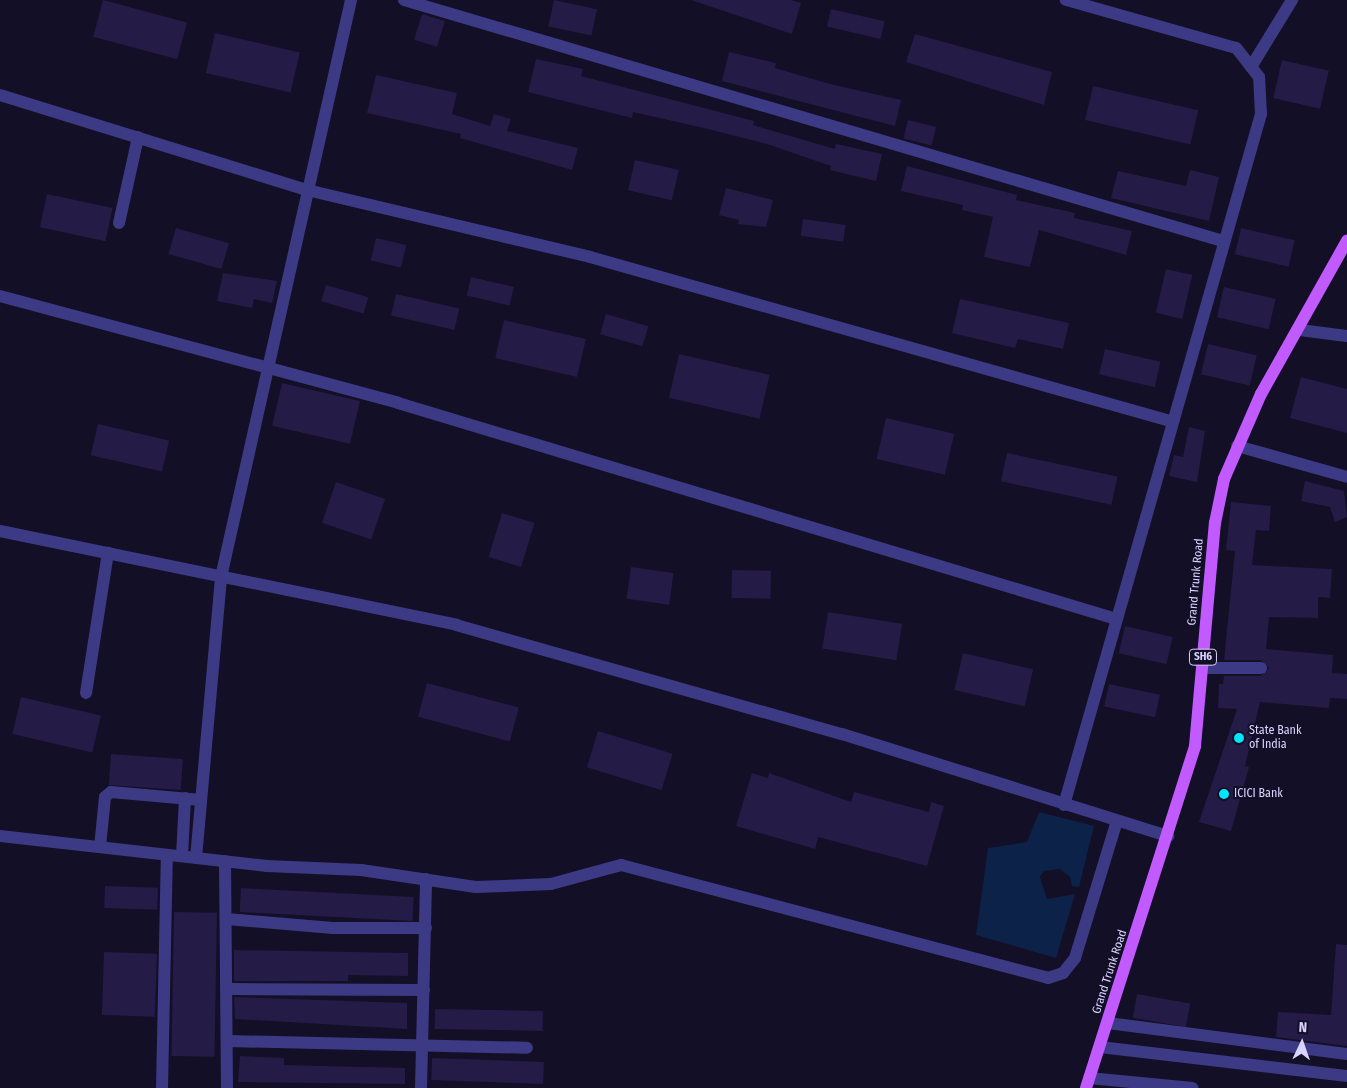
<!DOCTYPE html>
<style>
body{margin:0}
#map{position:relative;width:1347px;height:1088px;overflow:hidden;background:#130f26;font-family:"Fira Sans Condensed",sans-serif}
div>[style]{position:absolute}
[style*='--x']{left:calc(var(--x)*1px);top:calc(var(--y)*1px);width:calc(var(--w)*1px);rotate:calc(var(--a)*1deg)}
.water>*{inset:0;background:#0c2248}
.building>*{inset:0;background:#241b47;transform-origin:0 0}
.minor>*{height:12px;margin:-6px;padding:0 6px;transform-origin:6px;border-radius:6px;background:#3d3a85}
.primary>*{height:12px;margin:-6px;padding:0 6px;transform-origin:6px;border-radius:6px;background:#c25bff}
.dots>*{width:14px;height:14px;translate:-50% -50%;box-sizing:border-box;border:2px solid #130f26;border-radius:50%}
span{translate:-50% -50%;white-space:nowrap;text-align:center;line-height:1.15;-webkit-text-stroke:4px #130f26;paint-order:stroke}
.shield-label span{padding:1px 4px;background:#130f26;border:1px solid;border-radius:4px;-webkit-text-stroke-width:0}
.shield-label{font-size:11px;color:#d9d4ff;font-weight:700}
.street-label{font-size:12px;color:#d9d4ff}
.poi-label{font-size:12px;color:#d9d4ff}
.left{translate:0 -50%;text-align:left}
.north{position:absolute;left:1277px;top:1018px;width:50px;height:50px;-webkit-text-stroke:4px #130f26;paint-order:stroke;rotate:3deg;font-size:14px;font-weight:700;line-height:20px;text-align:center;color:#d9d4ff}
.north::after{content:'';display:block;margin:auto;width:18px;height:22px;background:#d9d4ff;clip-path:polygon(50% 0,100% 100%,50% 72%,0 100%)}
</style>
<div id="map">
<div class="water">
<i style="clip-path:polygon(1039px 812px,1094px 826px,1079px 887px,1072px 886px,1070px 877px,1060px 869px,1044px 871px,1040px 877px,1047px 899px,1075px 894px,1056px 958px,976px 935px,988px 848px,1027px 842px)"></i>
</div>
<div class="building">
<i style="left:103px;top:0;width:87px;height:38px;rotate:15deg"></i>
<i style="left:554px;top:0;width:44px;height:27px;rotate:12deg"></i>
<i style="clip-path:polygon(691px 0,791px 0,801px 3px,792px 34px)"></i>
<i style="left:831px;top:9px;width:55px;height:18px;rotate:13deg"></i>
<i style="left:422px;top:14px;width:24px;height:27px;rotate:17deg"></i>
<i style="left:215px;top:33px;width:87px;height:41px;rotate:13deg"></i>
<i style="clip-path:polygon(915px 34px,1052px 72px,1044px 105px,906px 62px)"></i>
<i style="clip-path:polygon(729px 52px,776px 63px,775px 68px,830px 84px,901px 100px,895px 126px,722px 81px)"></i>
<i style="clip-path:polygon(536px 59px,583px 69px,581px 76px,754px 121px,753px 125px,835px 149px,836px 144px,882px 154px,876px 181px,830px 170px,831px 166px,767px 144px,708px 129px,633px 112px,632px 118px,528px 92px)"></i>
<i style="left:1282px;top:60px;width:48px;height:39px;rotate:13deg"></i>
<i style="clip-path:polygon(376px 75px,457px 93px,452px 114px,490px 126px,494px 114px,511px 119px,507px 131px,578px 148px,572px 170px,460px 138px,461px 134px,367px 113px)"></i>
<i style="left:1093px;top:86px;width:108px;height:35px;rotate:13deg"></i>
<i style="left:908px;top:120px;width:29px;height:19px;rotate:14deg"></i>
<i style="left:635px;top:160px;width:45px;height:31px;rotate:13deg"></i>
<i style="clip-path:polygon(907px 166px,1017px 195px,1016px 200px,1075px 213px,1074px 218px,1132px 231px,1126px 255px,1039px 230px,1030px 267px,984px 257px,993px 217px,962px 210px,963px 205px,901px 191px)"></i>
<i style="clip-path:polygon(1190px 170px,1219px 177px,1209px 221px,1111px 198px,1118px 171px,1186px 186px)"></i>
<i style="clip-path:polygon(726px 188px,773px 200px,766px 227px,738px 224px,739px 220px,719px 215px)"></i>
<i style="left:47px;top:194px;width:67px;height:34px;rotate:12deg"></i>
<i style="left:803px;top:219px;width:43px;height:17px;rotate:8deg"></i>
<i style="left:176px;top:228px;width:55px;height:27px;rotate:16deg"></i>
<i style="left:1241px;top:228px;width:55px;height:27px;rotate:13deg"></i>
<i style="left:376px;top:238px;width:31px;height:23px;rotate:13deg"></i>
<i style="left:1166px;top:269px;width:27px;height:45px;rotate:13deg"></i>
<i style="clip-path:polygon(223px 273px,277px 281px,272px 303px,254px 299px,252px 308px,217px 301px)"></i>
<i style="left:471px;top:277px;width:44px;height:19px;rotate:13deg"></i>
<i style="left:326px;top:285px;width:44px;height:17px;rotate:16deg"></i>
<i style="left:1224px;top:287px;width:53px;height:31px;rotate:13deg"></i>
<i style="left:396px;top:294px;width:65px;height:22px;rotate:13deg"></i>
<i style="clip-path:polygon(960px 299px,1069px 323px,1063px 349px,1018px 339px,1015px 348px,952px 333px)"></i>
<i style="left:606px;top:314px;width:44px;height:21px;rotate:16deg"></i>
<i style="left:504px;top:320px;width:84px;height:39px;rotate:13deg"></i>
<i style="left:1208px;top:344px;width:50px;height:31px;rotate:13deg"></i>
<i style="left:1105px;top:349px;width:57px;height:26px;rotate:13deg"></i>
<i style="left:679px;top:354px;width:93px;height:45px;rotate:13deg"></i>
<i style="clip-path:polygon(1301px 377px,1347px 389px,1347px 433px,1290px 418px)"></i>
<i style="left:282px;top:383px;width:80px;height:44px;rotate:13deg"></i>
<i style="left:886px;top:418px;width:70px;height:42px;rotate:13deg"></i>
<i style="left:98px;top:424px;width:73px;height:32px;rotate:13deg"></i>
<i style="clip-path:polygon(1189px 427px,1205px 431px,1197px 482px,1169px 476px,1174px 455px,1183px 457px)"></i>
<i style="left:1007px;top:453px;width:113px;height:29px;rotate:12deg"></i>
<i style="clip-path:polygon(1305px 481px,1344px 491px,1347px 517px,1335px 522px,1330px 507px,1301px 501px)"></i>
<i style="left:336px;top:482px;width:52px;height:43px;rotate:19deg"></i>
<i style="clip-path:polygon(1231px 502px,1271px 506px,1269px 531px,1256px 530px,1252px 565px,1332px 569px,1330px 598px,1318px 597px,1318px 618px,1269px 617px,1266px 649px,1333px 655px,1332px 673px,1347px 674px,1347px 699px,1330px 698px,1329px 708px,1260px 702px,1245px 766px,1249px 767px,1231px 831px,1199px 822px,1237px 709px,1218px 708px,1219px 684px,1223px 684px,1224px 676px,1261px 676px,1269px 668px,1261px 660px,1224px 660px,1235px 551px,1226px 550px)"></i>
<i style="left:502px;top:513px;width:34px;height:46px;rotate:17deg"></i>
<i style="left:631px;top:567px;width:43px;height:32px;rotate:8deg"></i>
<i style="left:732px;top:570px;width:39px;height:28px;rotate:1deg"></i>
<i style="left:828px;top:612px;width:75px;height:37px;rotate:9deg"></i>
<i style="left:1125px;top:626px;width:49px;height:28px;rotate:13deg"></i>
<i style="left:963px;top:653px;width:72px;height:38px;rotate:13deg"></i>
<i style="left:427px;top:683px;width:95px;height:35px;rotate:15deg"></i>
<i style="left:1109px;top:684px;width:52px;height:23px;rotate:12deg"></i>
<i style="left:21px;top:697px;width:82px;height:38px;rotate:13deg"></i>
<i style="left:598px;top:731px;width:78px;height:38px;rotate:17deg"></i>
<i style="left:111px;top:754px;width:72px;height:31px;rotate:4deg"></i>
<i style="clip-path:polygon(752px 773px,768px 778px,769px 773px,851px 802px,854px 792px,929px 812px,931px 802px,944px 806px,927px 866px,818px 837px,815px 849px,736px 826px)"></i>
<i style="left:105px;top:886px;width:53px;height:22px;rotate:2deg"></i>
<i style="left:241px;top:888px;width:173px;height:24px;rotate:3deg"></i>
<i style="left:174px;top:912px;width:43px;height:144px;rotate:1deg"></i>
<i style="clip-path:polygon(1336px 944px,1347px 945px,1347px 1046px,1276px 1037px,1278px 1012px,1331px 1015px)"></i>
<i style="clip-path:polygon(234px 950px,408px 953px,408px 976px,348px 975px,348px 981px,234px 981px)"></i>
<i style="left:104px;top:952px;width:53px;height:63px;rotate:2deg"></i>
<i style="left:1137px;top:994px;width:54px;height:24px;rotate:10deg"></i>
<i style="clip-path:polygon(234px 997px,407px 1003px,407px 1029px,235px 1019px)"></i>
<i style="left:435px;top:1009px;width:108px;height:20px;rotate:1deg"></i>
<i style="clip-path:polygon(240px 1056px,284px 1058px,284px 1065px,405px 1068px,405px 1084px,238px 1082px)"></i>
<i style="left:432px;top:1058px;width:112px;height:22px;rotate:2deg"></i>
</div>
<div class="minor">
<i style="--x:404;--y:0;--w:854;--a:16.4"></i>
<i style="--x:1251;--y:67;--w:79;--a:-58.5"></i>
<i style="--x:0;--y:95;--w:321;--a:17.2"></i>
<i style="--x:307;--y:190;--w:291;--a:13.3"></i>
<i style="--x:590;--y:257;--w:603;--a:15.79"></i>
<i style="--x:119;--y:223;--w:88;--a:-77.5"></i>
<i style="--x:0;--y:296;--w:412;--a:15"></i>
<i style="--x:398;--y:403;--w:750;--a:16.74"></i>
<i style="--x:1300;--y:330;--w:47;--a:7.3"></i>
<i style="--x:1237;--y:446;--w:114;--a:15.7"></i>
<i style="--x:0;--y:531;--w:466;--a:11.6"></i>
<i style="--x:456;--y:625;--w:401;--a:15.8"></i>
<i style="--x:842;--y:734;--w:342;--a:17.4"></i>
<i style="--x:1202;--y:668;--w:59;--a:0"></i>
<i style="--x:86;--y:693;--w:142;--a:-81.1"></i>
<i style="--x:1064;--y:805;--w:719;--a:-74.09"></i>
<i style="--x:1261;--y:114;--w:37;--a:-93"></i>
<i style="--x:1259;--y:77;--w:37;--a:-128"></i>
<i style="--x:1236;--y:48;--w:177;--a:-164.2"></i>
<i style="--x:0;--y:836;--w:269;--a:6.4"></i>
<i style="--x:267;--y:866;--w:94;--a:2.4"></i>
<i style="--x:361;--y:870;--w:116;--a:8.4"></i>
<i style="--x:476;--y:887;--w:75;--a:-2.3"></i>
<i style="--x:551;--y:884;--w:73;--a:-15.2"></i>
<i style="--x:621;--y:865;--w:442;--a:14.8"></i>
<i style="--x:1048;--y:978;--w:16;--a:-18"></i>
<i style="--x:1063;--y:973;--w:19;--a:-51"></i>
<i style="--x:1075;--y:958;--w:143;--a:-73"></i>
<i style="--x:100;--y:847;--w:50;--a:-84.3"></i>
<i style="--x:105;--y:797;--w:8;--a:-40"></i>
<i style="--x:111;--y:792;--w:90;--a:5.1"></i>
<i style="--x:182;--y:856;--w:58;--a:-87"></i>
<i style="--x:196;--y:858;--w:282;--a:-84.9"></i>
<i style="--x:221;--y:577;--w:591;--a:-77.3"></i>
<i style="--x:225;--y:861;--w:227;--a:89.5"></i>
<i style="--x:227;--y:919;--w:106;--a:4.9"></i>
<i style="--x:333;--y:928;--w:93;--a:0"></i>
<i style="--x:229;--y:989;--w:195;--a:0.3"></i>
<i style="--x:1108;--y:1023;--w:241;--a:7.4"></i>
<i style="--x:228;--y:1041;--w:299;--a:1.3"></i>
<i style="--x:1100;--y:1047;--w:249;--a:6.7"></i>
<i style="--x:1089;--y:1078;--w:104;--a:5.5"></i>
<i style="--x:162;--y:1088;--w:233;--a:-88.8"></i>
<i style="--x:421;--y:1088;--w:209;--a:-88.6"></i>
</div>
<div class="primary">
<i style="--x:1086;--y:1088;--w:359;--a:-72.3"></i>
<i style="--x:1195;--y:746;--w:224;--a:-84.9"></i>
<i style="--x:1215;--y:523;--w:45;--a:-78.4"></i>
<i style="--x:1224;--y:479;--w:93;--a:-66.5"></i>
<i style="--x:1261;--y:394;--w:176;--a:-60.7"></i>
</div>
<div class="dots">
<i style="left:1239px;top:738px;background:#00e5ff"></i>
<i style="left:1224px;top:794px;background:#00e5ff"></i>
</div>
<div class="shield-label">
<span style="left:1203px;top:657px">SH6</span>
</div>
<div class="street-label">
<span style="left:1196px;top:582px;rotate:-85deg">Grand Trunk Road</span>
<span style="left:1110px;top:972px;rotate:-72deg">Grand Trunk Road</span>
</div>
<div class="poi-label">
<span class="left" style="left:1249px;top:738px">State Bank<br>of India</span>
<span class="left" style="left:1234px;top:794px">ICICI Bank</span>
</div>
<div class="north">N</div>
</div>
